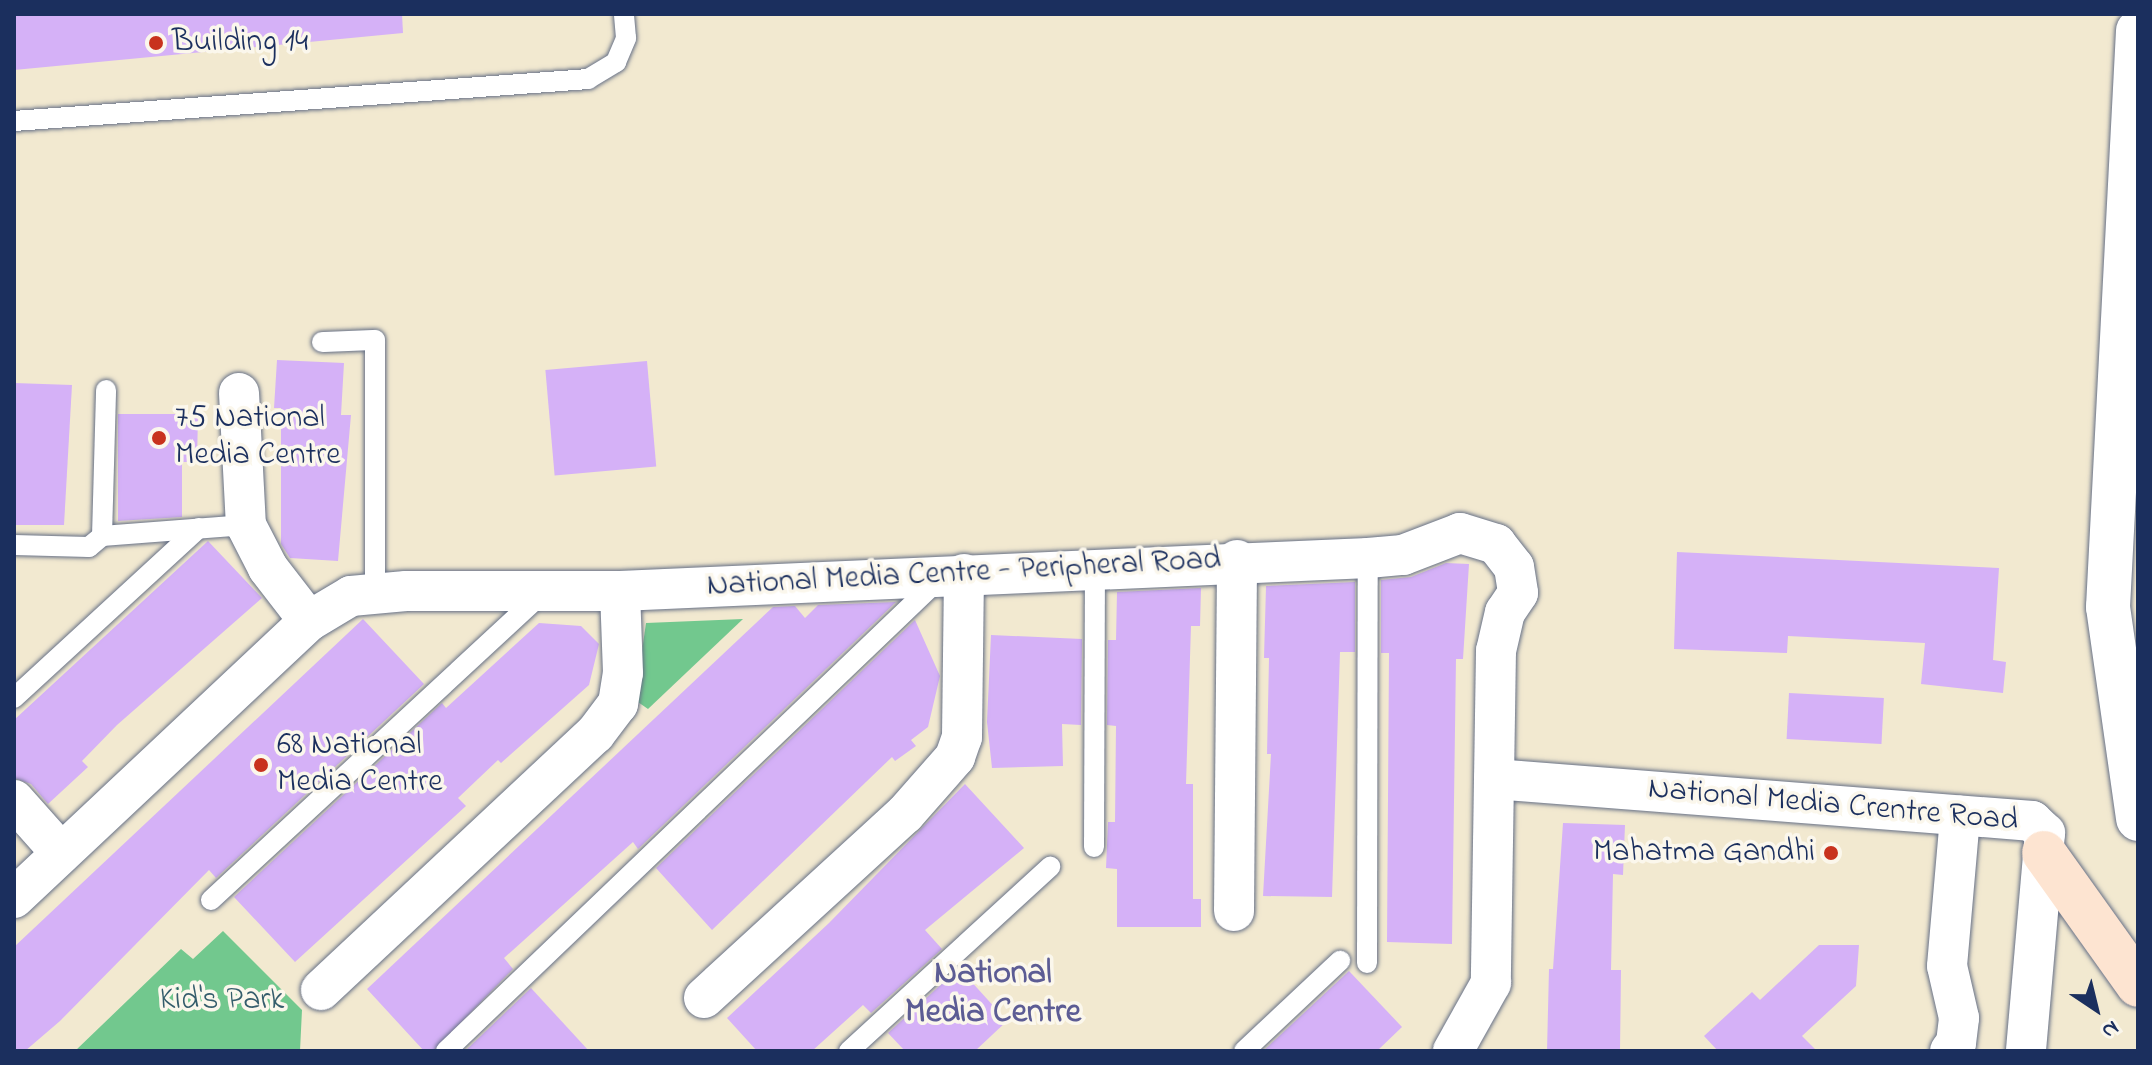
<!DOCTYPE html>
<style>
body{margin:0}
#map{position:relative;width:2152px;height:1065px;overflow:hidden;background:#f2e9d0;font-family:"Indie Flower",sans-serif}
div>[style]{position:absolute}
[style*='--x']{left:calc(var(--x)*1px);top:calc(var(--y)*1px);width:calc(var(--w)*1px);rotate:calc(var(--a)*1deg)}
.green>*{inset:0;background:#72c88e}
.building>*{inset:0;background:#d5b1f7;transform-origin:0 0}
.roads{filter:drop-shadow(0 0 2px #667086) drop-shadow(0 0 2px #667086)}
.service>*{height:20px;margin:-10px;padding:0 10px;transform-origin:10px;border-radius:10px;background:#fff}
.minor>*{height:40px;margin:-20px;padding:0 20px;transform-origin:20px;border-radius:20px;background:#fff}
.tertiary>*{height:44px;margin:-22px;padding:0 22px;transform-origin:22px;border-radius:22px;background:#fff}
.secondary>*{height:44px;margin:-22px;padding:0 22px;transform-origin:22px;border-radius:22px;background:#fde4d1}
.dots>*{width:22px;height:22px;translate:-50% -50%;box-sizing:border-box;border:4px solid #fbf7ec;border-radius:50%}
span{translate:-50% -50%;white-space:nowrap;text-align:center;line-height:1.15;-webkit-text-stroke:7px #fbf7ec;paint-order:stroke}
.poi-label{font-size:32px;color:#1b2f5e}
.left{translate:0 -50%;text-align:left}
.right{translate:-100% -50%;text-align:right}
.street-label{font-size:32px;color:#1b2f5e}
.park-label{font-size:32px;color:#355d6c}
.neighbourhood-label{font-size:34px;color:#5c5c94;font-weight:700}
.frame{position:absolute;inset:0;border:16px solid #1b2f5e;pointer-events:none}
.north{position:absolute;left:2056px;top:969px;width:80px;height:80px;-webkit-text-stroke:6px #fbf7ec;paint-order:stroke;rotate:145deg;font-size:22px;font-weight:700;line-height:32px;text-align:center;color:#1b2f5e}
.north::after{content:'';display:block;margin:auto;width:28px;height:36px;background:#1b2f5e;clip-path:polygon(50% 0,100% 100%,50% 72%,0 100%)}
</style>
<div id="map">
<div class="green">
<i style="clip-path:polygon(743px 619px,648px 709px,635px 700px,646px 623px)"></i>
<i style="clip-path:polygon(223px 931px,302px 1010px,300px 1051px,75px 1051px,181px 949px,193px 959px)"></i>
</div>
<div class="building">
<i style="clip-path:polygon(14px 14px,402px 14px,403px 33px,14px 70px)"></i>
<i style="clip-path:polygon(277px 360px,344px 363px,341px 415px,351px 415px,338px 561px,290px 558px,281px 544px,281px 408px,274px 408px)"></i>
<i style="left:647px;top:361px;width:106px;height:102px;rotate:85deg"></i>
<i style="clip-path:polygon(14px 383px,72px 385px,64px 525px,14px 525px)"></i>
<i style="clip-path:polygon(118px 414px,198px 414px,197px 462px,182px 462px,182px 517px,118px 521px)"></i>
<i style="clip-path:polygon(208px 541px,262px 598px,117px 725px,82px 761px,88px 767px,48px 804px,31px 784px,14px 778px,14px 720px)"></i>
<i style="clip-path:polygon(1677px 552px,1999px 568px,1993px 660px,2006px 662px,2003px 693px,1921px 684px,1925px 643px,1788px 636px,1787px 653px,1674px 649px)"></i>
<i style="clip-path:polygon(1446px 563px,1469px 564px,1463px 659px,1456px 659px,1452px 944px,1387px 942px,1389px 653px,1381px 653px,1381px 580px,1411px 577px)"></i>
<i style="clip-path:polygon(1355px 582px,1355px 652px,1340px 652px,1332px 897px,1263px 896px,1271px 754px,1267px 754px,1269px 658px,1264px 658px,1266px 586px)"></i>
<i style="clip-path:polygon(1201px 588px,1200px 626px,1191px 626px,1186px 784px,1193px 784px,1193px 899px,1201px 899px,1201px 927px,1117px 927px,1117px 869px,1106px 868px,1108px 822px,1115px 822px,1116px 726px,1107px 725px,1108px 640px,1116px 640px,1117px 592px)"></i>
<i style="clip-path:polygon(896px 602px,638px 849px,633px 842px,504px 958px,513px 969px,433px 1051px,424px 1051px,367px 989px,773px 607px,795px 606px,805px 618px,818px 605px)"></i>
<i style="clip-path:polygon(363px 619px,424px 684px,216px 878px,209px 870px,60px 1021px,25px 1051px,14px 1051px,14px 947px)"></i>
<i style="clip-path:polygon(915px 620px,940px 676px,928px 727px,911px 740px,916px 746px,895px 761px,892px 757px,712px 930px,656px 868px)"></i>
<i style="clip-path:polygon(539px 623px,581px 626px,599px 644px,589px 685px,501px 763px,498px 760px,458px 798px,466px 806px,295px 962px,234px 897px,442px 703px,446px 708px)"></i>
<i style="clip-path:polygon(991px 635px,1082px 639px,1081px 725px,1062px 724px,1063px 766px,992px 768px,987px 722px)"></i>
<i style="left:1789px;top:693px;width:95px;height:46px;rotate:3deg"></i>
<i style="clip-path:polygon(965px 784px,1024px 848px,925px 930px,942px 949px,871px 1013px,863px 1005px,812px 1051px,757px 1051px,727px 1018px,829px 923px)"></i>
<i style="clip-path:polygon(1563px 823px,1625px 825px,1623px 875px,1613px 874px,1611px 970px,1621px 970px,1620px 1051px,1547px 1051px,1549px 969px,1553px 969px)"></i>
<i style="clip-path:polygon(1819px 945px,1859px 945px,1856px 986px,1802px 1036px,1817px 1051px,1718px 1051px,1704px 1036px,1752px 992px,1760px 1000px)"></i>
<i style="clip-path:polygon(959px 968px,1007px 1021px,975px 1051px,905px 1051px,888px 1033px)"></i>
<i style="clip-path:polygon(1349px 971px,1402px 1027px,1377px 1051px,1263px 1051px)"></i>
<i style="clip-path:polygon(531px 988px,589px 1051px,465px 1051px)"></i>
</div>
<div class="roads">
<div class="service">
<i style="--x:14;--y:121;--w:576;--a:-4.18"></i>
<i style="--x:588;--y:79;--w:33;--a:-31"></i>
<i style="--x:616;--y:62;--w:26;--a:-67"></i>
<i style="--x:626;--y:38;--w:24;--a:-95"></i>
<i style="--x:322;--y:342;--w:53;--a:-2.2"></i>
<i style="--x:375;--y:340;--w:254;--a:90"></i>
<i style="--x:102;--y:536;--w:146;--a:-88.4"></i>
<i style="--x:14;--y:545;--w:75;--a:1.5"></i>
<i style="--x:89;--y:547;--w:17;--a:-40"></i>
<i style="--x:102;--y:536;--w:144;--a:-4.4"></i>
<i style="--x:14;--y:698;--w:251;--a:-42.6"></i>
<i style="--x:1094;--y:847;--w:279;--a:-89.8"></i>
<i style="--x:211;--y:900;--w:451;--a:-42.8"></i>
<i style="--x:1367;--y:963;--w:405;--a:-89.9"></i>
<i style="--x:446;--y:1051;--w:680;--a:-43.75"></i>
<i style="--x:849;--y:1051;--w:273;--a:-42.5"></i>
<i style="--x:1244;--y:1051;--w:132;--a:-43.2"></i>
</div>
<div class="minor">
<i style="--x:239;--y:393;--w:132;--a:87"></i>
<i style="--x:246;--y:525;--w:48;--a:62.9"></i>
<i style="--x:268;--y:568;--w:67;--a:52.3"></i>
<i style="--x:1494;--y:779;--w:540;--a:4.46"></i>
<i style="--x:2032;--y:821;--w:18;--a:43"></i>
<i style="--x:2045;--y:833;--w:219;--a:95"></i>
<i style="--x:14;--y:800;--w:71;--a:48.4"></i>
<i style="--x:14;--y:898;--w:405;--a:-43.2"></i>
<i style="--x:309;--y:621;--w:49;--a:-30.8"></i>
<i style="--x:351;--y:596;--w:55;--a:-5.2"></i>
<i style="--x:406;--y:591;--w:214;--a:0"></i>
<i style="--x:620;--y:591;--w:749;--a:-2.53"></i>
<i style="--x:1368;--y:558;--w:35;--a:-5"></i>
<i style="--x:1403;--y:555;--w:61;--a:-21.1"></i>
<i style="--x:1460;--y:533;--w:38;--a:17"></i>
<i style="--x:1496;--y:544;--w:29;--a:52"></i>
<i style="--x:1514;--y:567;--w:26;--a:81"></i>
<i style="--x:1518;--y:593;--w:23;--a:124"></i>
<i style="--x:1505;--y:612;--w:40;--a:103"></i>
<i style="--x:1496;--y:651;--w:332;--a:90.9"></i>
<i style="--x:1491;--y:983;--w:78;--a:119.2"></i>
<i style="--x:1234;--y:911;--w:351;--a:-89.5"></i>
<i style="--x:321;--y:990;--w:375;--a:-43.1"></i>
<i style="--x:595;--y:734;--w:38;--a:-53"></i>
<i style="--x:618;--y:704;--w:31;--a:-81"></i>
<i style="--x:623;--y:673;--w:82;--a:-92.1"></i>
<i style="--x:704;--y:998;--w:273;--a:-42.5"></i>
<i style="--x:905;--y:814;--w:76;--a:-48.7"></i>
<i style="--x:955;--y:757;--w:21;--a:-71"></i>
<i style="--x:962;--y:737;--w:163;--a:-89.3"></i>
<i style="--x:1950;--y:1051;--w:10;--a:-53"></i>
<i style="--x:1956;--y:1043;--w:25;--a:-83"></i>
<i style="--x:1959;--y:1018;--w:53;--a:-103"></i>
<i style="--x:1947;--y:966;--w:151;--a:-85"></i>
</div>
<div class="tertiary">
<i style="--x:2138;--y:31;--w:577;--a:92.98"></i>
<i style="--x:2108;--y:607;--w:214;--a:81.9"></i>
</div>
<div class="secondary">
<i style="--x:2044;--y:853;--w:162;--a:54.5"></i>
</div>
</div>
<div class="dots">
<i style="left:156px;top:43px;background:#c8321e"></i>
<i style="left:159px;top:438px;background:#c8321e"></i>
<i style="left:261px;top:765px;background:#c8321e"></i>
<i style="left:1831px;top:853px;background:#c8321e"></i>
</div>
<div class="poi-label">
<span class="left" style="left:172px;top:43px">Building 14</span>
<span class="left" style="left:175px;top:438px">75 National<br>Media Centre</span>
<span class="left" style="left:277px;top:765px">68 National<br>Media Centre</span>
<span class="right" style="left:1815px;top:853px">Mahatma Gandhi</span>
</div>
<div class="street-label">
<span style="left:964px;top:574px;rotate:-3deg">National Media Centre - Peripheral Road</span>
<span style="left:1833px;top:806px;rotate:5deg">National Media Crentre Road</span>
</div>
<div class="park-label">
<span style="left:222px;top:1001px">Kid's Park</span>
</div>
<div class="neighbourhood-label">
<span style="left:993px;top:994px">National<br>Media Centre</span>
</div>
<div class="frame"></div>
<div class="north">N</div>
</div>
